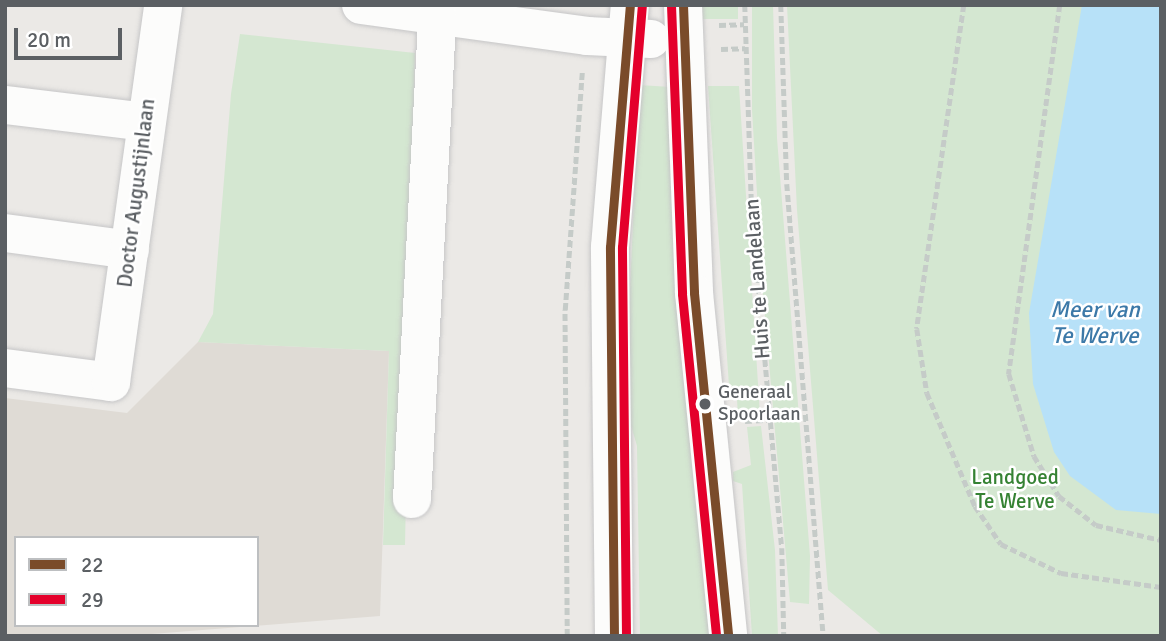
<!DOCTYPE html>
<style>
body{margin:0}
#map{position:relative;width:1166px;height:641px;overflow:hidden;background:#ebe9e6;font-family:Signika,sans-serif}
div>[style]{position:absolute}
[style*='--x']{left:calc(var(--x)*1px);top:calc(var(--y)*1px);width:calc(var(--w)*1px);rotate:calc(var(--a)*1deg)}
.education>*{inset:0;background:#dfdbd5}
.green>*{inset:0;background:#d4e7d1;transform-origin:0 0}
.water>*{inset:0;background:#b7e1f8}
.path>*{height:4.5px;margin-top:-2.25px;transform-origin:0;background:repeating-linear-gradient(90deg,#c5cbc8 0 7px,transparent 0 10.5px)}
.roads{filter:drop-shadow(0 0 2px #c6c6c7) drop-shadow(0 0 2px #c6c6c7)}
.minor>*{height:38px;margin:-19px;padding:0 19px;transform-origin:19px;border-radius:19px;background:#fcfcfb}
.bus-1>*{height:9px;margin:-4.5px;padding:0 4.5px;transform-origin:4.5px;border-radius:4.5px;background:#7a4b2a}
.bus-2>*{height:9px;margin:-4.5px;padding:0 4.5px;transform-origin:4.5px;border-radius:4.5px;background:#e4002b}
.dots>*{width:19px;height:19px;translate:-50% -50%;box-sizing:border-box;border:4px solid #fff;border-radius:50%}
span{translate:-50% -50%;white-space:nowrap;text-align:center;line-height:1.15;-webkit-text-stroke:5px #fff;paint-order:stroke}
.bus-label{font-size:19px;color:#5b5f63}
.left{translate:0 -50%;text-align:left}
.street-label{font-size:21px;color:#5b5f63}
.park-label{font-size:21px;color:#358233}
.water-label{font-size:23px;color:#3c79a8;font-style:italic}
.frame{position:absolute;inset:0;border:7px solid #5b5f63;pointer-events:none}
.legend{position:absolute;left:14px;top:536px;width:245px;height:91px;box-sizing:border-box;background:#fff;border:2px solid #bdbfc1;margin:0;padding:9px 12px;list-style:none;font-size:21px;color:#5b5f63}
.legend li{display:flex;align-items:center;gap:14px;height:35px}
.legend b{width:35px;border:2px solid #bdbfc1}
.scale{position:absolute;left:14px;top:28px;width:108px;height:32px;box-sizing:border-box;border:4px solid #5b5f63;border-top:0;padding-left:9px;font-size:21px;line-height:24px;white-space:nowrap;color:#5b5f63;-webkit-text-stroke:5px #fff;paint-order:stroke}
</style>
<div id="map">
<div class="education">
<i style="clip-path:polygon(evenodd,198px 342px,389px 351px,380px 616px,139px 635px,5px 636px,5px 398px,127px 413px,198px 342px,16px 538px,257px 538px,257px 625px,16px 625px,16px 538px)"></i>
</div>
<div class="green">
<i style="left:695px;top:5px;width:43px;height:14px"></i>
<i style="clip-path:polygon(752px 5px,773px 5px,777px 138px,810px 556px,809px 604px,790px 602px,763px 294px,752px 110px)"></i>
<i style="clip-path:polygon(787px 5px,1161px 5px,1161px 636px,883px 636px,828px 590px,797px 210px)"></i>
<i style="clip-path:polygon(240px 34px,415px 53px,405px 545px,383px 545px,389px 351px,198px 342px,213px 314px,231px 94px)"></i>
<i style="clip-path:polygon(639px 85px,671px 87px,709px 636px,640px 636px,637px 446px,625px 405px)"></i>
<i style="clip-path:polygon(708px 86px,739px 86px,760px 415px,738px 417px,737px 399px,730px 400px)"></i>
<i style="clip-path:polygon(761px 426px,775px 550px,778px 636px,752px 636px,742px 484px,733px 481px,733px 472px,751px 465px,747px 427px)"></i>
</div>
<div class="water">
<i style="clip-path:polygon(1082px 5px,1161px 5px,1161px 514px,1116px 510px,1070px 476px,1054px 452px,1033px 384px,1029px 313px)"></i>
</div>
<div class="path">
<i style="--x:745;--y:5;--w:208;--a:88.1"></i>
<i style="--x:752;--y:213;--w:336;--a:84.9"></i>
<i style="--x:782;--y:548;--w:88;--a:88.7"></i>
<i style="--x:781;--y:5;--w:179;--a:88.1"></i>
<i style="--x:787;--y:184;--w:453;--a:85.4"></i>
<i style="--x:964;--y:5;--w:327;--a:98.3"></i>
<i style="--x:917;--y:329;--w:65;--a:81.1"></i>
<i style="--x:927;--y:393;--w:123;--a:67"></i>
<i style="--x:975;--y:506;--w:46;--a:55.6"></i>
<i style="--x:1001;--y:544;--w:67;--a:25.8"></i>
<i style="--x:1061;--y:573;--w:101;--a:8"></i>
<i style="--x:1060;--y:5;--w:373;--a:97.9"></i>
<i style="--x:1009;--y:374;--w:86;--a:73"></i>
<i style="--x:1034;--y:456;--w:47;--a:58"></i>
<i style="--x:1059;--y:496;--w:47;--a:38.1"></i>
<i style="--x:1096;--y:525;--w:67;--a:13"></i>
<i style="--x:719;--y:25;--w:25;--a:-2"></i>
<i style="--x:721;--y:49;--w:24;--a:-2"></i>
<i style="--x:745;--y:421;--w:22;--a:-3"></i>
<i style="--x:567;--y:636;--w:326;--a:-90.4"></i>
<i style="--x:565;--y:310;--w:239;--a:-85.9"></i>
</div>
<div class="roads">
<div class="minor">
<i style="--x:361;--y:5;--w:228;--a:7.8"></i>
<i style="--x:587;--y:36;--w:64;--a:2.7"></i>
<i style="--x:683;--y:5;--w:288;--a:87.8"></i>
<i style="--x:694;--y:293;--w:345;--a:84.3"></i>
<i style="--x:5;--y:105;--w:141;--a:6.9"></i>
<i style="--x:5;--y:233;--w:126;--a:7.7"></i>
<i style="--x:5;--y:368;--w:107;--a:7.5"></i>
<i style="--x:111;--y:382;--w:381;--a:-82.1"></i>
<i style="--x:412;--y:499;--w:484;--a:-87"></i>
<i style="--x:614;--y:636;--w:389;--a:-90.6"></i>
<i style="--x:610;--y:247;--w:243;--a:-85.3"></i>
</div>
</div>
<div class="bus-1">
<i style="--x:683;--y:5;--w:288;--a:87.8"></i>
<i style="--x:694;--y:293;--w:345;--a:84.3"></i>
<i style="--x:614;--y:636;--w:389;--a:-90.6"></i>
<i style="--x:610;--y:247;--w:243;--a:-85.3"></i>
</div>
<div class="bus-2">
<i style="--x:671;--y:5;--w:289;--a:87.8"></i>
<i style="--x:682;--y:294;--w:344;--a:84.3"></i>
<i style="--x:626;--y:636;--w:389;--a:-90.6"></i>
<i style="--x:622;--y:247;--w:242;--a:-85.3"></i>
</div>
<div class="dots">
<i style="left:705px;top:404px;background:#5b5f63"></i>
</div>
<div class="bus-label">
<span class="left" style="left:718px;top:404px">Generaal<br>Spoorlaan</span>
</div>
<div class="street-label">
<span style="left:136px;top:193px;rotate:-83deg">Doctor Augustijnlaan</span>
<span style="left:757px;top:279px;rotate:-94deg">Huis te Landelaan</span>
</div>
<div class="park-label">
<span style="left:1015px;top:489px">Landgoed<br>Te Werve</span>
</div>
<div class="water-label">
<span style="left:1095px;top:323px">Meer van<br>Te Werve</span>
</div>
<div class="frame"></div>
<ul class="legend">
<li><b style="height:9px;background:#7a4b2a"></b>22</li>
<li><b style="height:9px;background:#e4002b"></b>29</li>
</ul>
<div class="scale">20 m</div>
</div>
